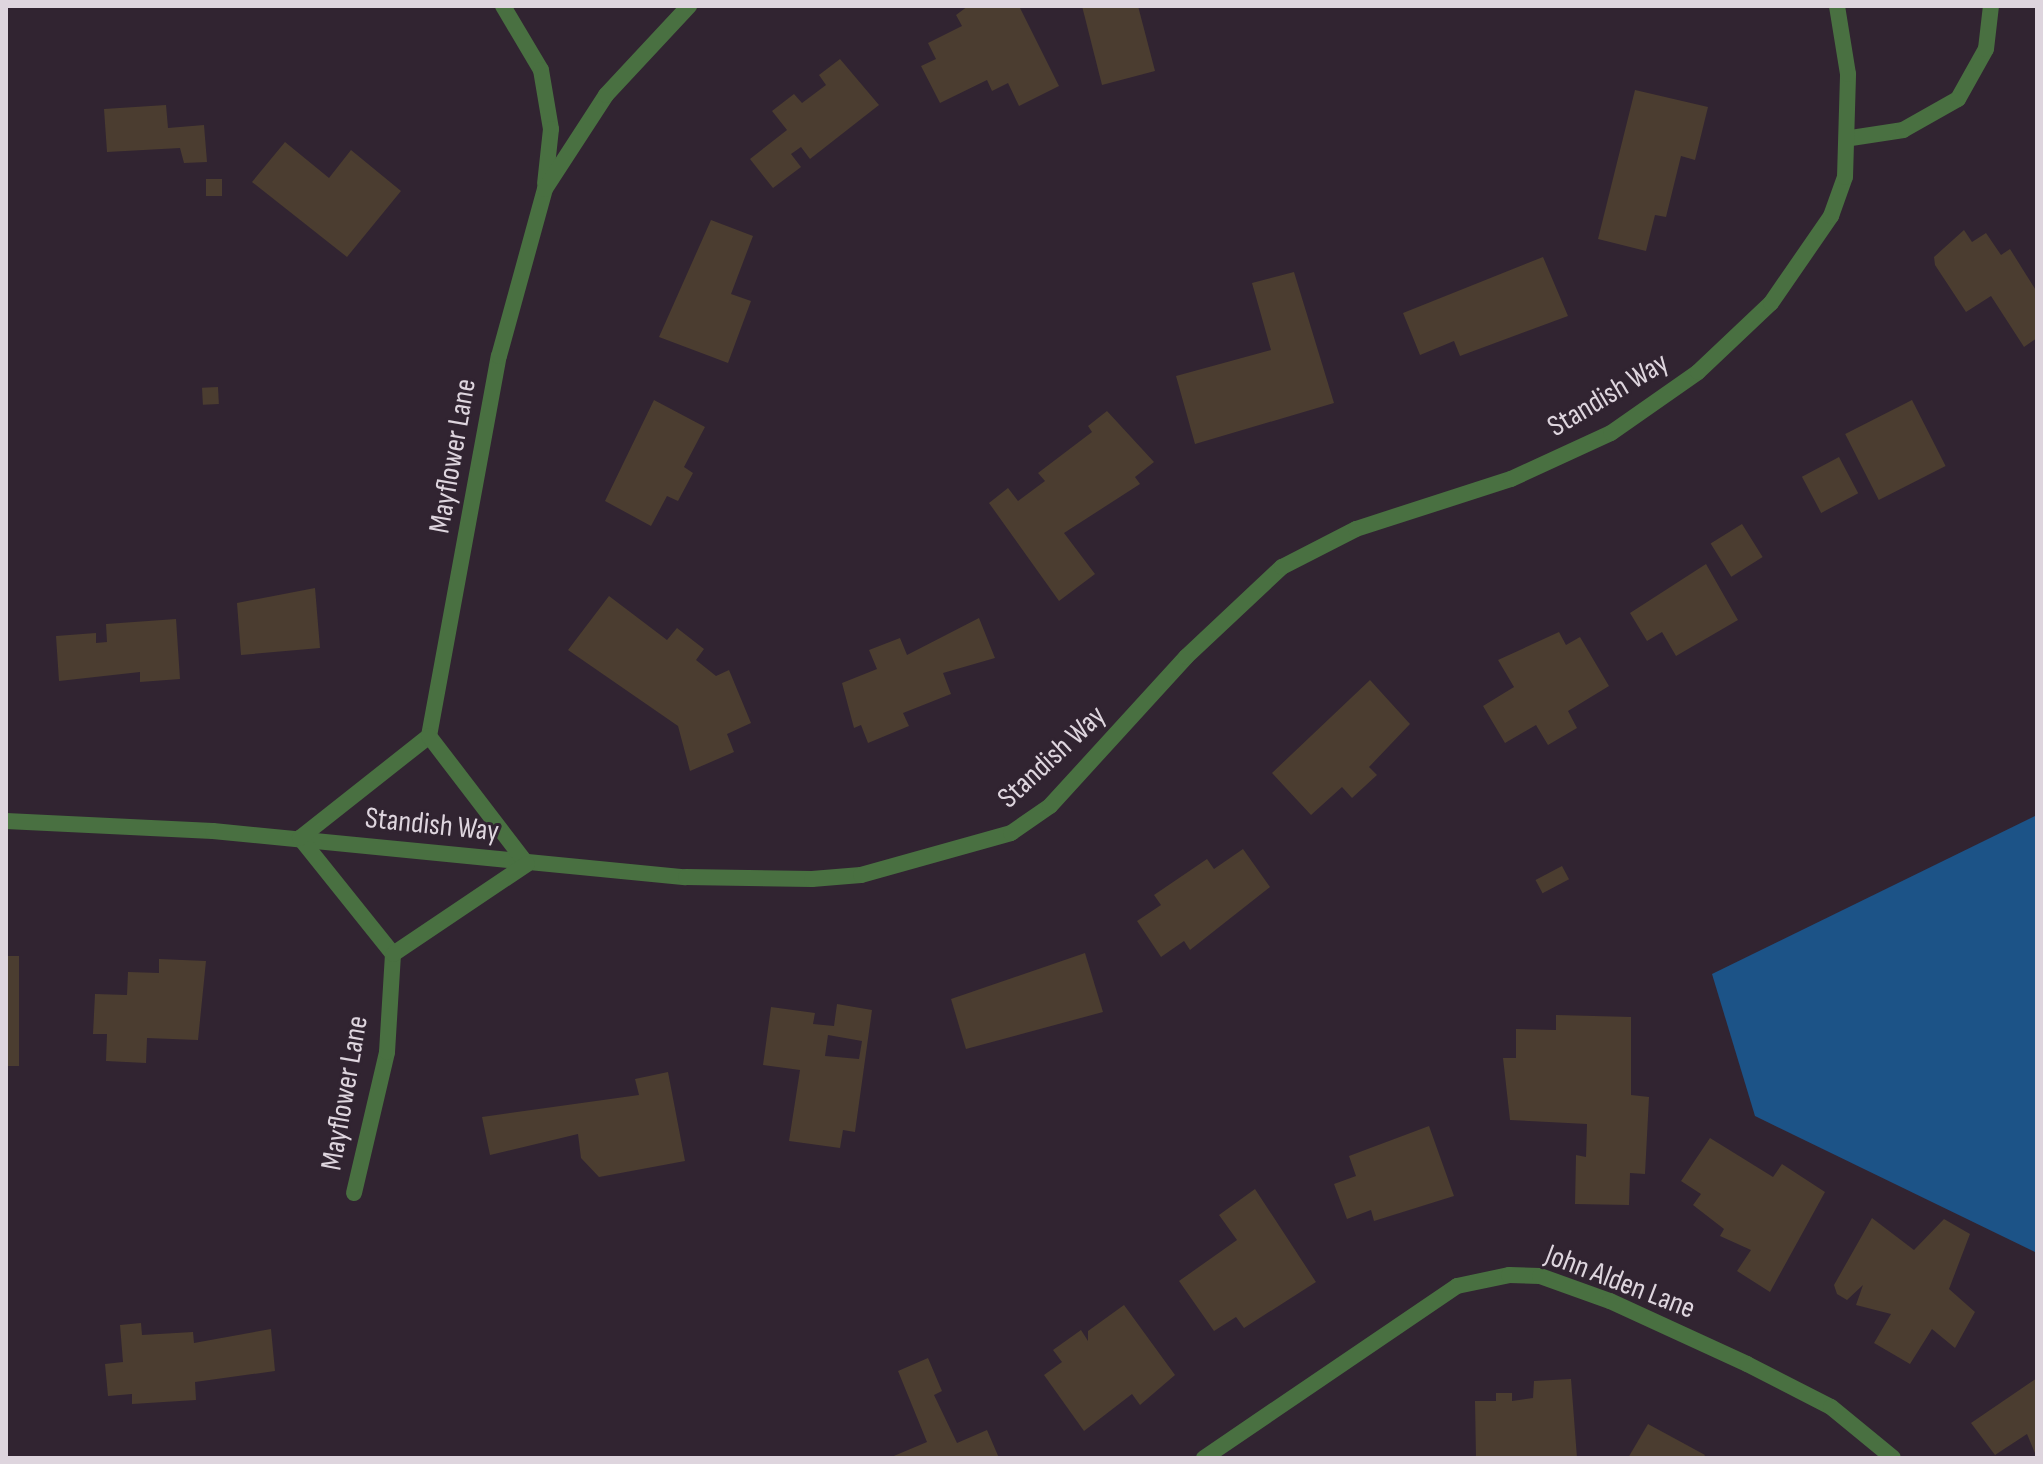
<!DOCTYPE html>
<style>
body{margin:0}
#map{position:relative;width:2043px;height:1464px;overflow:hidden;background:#312431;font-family:"Sofia Sans Condensed",sans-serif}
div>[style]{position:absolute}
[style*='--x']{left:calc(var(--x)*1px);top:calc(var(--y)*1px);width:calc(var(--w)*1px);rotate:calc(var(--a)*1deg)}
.water>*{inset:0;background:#1c5387}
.building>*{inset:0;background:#4b3d30;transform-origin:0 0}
.street>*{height:16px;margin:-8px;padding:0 8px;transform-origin:8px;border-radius:8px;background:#497041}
span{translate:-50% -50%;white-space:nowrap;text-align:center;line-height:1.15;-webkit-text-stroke:6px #312431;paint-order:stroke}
.street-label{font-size:30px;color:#ded5de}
.frame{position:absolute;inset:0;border:8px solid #ded5de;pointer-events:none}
</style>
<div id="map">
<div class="water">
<i style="clip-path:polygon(2037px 815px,2037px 1253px,1755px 1116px,1712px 974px)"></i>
</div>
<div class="building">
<i style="clip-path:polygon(968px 6px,1019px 6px,1059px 86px,1019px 106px,1008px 83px,992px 91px,987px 80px,940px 103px,921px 66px,936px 59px,928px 43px,962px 26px,956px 15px)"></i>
<i style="clip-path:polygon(1082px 6px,1138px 6px,1155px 71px,1102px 85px)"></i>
<i style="clip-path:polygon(840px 59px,879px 105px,810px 159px,801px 147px,791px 154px,801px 167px,773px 188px,750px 159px,787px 130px,772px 111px,794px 94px,802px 103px,826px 85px,819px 75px)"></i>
<i style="clip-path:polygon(1635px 90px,1708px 107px,1695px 160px,1681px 156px,1666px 217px,1655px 215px,1646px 251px,1598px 239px)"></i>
<i style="clip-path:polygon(166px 105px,168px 128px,204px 125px,207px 162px,184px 163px,180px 148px,107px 152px,104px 109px)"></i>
<i style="clip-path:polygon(285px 142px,329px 178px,351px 150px,401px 191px,347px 257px,252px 182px)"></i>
<i style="left:206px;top:179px;width:16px;height:17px"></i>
<i style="clip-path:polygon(711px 220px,753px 236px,731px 294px,751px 301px,728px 363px,659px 337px)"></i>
<i style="clip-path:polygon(1964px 230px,1972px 242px,1986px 233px,2001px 255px,2010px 249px,2037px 292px,2037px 338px,2024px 347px,1991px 296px,1966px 312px,1935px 265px,1934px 257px)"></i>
<i style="clip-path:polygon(1543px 257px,1568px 316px,1460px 356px,1454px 341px,1420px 355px,1403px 313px)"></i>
<i style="clip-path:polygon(1294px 272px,1334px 403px,1195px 444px,1176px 376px,1271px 350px,1252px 283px)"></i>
<i style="left:218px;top:387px;width:17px;height:16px;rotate:87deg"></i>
<i style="clip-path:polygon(654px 400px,705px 427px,684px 467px,693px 473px,678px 501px,667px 496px,651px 526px,605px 501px)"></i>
<i style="left:1912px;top:400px;width:74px;height:75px;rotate:63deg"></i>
<i style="clip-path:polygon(1107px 411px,1154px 462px,1135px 477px,1140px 484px,1064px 533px,1095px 574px,1059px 601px,989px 503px,1008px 488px,1018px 501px,1045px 481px,1038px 473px,1092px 432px,1088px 426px)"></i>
<i style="left:1839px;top:457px;width:41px;height:42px;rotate:62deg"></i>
<i style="left:1742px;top:524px;width:39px;height:37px;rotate:58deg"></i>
<i style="clip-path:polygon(1706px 564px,1738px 620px,1676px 656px,1662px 632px,1647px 641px,1630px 613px)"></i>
<i style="clip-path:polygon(315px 588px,320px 648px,241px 655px,237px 603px)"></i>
<i style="clip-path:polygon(609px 596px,667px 640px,677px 628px,704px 649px,696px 660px,716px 676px,729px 670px,751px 723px,727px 734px,734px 752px,690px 771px,678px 726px,568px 650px)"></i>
<i style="clip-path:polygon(979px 618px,995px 658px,943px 673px,951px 694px,903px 713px,909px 726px,868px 743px,861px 725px,854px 728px,842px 683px,877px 669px,869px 650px,900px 638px,907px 655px)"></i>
<i style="clip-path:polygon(176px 619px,180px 679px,140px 682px,140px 672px,59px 681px,56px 636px,96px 633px,96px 643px,107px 642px,106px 624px)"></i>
<i style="clip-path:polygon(1559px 632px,1566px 645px,1580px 637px,1609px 686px,1568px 711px,1577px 728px,1548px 745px,1536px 725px,1505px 743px,1483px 706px,1514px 687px,1498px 660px)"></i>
<i style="clip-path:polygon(1370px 680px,1410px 724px,1369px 767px,1377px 775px,1352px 798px,1342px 787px,1311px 815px,1272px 773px)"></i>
<i style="clip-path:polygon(1243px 849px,1270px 887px,1190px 950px,1184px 941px,1161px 957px,1137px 921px,1161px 905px,1154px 895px,1207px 859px,1214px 869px)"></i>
<i style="left:1562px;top:866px;width:15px;height:30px;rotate:62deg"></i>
<i style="clip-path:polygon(1085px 953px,1103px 1012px,966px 1049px,951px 999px)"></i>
<i style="left:6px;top:956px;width:13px;height:110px"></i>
<i style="clip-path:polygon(159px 959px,206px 961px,198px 1040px,147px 1038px,146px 1063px,106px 1061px,107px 1034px,93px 1034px,95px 994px,127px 995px,128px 972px,159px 973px)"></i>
<i style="clip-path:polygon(evenodd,837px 1004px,872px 1010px,855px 1132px,843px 1130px,840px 1148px,789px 1141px,800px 1070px,763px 1065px,771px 1007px,815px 1013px,813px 1024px,834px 1026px,837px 1004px,828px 1035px,862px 1041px,859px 1059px,825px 1056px,828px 1035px)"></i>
<i style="clip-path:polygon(1556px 1015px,1631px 1017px,1631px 1095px,1649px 1097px,1645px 1174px,1630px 1173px,1629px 1205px,1575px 1204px,1576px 1155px,1586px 1157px,1587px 1124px,1510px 1120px,1503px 1058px,1516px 1058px,1516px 1029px,1556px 1030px)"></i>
<i style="clip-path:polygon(668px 1072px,685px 1161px,599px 1177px,581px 1158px,578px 1134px,490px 1155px,482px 1117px,639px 1095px,635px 1079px)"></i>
<i style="clip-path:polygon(1429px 1126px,1454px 1196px,1374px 1221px,1371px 1210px,1347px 1219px,1334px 1184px,1356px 1176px,1349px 1156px)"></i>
<i style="clip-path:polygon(1710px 1138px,1773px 1177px,1782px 1164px,1825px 1192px,1770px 1292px,1737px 1271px,1751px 1250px,1720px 1236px,1724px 1229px,1693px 1205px,1701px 1194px,1681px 1181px)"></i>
<i style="clip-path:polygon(1255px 1189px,1316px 1282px,1244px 1328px,1236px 1317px,1214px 1331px,1179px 1281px,1237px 1240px,1219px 1215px)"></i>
<i style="clip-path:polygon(1872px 1218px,1914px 1250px,1944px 1219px,1970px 1234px,1949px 1289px,1975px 1312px,1955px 1348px,1932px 1329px,1910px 1364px,1874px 1343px,1891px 1314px,1856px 1305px,1863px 1285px,1847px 1300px,1837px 1294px,1834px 1285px)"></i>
<i style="clip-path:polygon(1124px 1305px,1175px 1375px,1140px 1405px,1132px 1394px,1084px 1431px,1044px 1375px,1062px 1362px,1053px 1350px,1081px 1330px,1088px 1341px,1088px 1331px)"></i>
<i style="clip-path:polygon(141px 1323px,142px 1335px,193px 1332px,194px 1343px,271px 1329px,275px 1371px,195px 1382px,196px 1400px,132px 1404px,132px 1394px,108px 1396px,105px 1364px,123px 1362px,120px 1325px)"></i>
<i style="clip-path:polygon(928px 1358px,942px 1391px,934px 1395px,957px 1443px,987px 1430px,999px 1458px,889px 1458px,927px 1442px,898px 1371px)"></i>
<i style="clip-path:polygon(2037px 1378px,2037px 1458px,2027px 1434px,1995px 1455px,1971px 1423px)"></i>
<i style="clip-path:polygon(1571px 1379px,1577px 1458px,1476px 1458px,1475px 1401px,1496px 1401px,1496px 1393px,1512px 1393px,1512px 1401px,1533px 1398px,1534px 1381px)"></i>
<i style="clip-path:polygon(1648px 1424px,1705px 1455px,1703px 1458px,1628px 1458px)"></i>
</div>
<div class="street">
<i style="--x:503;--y:6;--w:74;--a:59.3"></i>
<i style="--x:541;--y:70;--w:60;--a:80.4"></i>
<i style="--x:551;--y:129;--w:55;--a:96.2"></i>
<i style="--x:1851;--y:138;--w:53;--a:-8.7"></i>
<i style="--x:1903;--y:130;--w:63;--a:-29.4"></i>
<i style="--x:1958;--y:99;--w:57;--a:-60.8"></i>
<i style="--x:1986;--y:49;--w:43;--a:-83.4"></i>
<i style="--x:429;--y:736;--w:386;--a:-79.6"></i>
<i style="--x:499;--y:356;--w:173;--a:-74.6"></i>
<i style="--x:545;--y:189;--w:112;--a:-57"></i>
<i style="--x:606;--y:95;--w:122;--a:-47"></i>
<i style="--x:6;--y:821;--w:207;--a:2.8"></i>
<i style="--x:213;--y:831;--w:475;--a:5.6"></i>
<i style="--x:686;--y:877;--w:126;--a:0.9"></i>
<i style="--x:812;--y:879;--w:49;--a:-4.7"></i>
<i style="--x:861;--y:875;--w:156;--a:-15.6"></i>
<i style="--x:1011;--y:833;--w:47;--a:-34.7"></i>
<i style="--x:1050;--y:806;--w:202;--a:-47.6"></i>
<i style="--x:1186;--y:657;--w:132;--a:-43.2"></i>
<i style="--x:1282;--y:567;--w:83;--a:-27.2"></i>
<i style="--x:1356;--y:529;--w:163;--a:-17.9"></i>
<i style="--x:1511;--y:479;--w:110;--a:-24.7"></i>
<i style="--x:1611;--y:433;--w:106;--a:-35"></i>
<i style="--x:1698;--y:372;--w:100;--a:-43.4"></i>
<i style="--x:1771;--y:303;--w:106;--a:-55.4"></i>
<i style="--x:1831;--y:216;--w:41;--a:-70.3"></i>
<i style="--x:1845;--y:177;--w:103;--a:-88.3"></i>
<i style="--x:1848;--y:74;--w:69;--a:-99.2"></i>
<i style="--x:354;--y:1193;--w:145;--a:-76.8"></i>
<i style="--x:387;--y:1052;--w:98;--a:-86.5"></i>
<i style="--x:393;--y:954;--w:149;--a:-128.7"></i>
<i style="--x:300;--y:838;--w:164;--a:-38.3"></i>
<i style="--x:429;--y:736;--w:161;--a:52.6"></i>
<i style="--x:527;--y:864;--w:161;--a:146.1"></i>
<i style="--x:1204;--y:1458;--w:306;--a:-34.2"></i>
<i style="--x:1457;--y:1286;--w:53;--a:-11.9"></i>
<i style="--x:1509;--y:1275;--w:31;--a:2"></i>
<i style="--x:1540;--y:1276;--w:74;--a:19.7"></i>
<i style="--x:1610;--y:1301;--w:151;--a:24.7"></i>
<i style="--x:1747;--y:1364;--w:94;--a:27.1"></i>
<i style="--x:1831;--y:1407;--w:80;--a:39.4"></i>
</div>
<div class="street-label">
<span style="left:1608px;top:395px;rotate:-31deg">Standish Way</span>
<span style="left:453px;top:456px;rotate:-80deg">Mayflower Lane</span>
<span style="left:1052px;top:757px;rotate:-43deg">Standish Way</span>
<span style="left:432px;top:825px;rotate:6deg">Standish Way</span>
<span style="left:345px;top:1093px;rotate:-80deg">Mayflower Lane</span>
<span style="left:1620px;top:1282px;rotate:21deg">John Alden Lane</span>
</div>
<div class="frame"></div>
</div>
